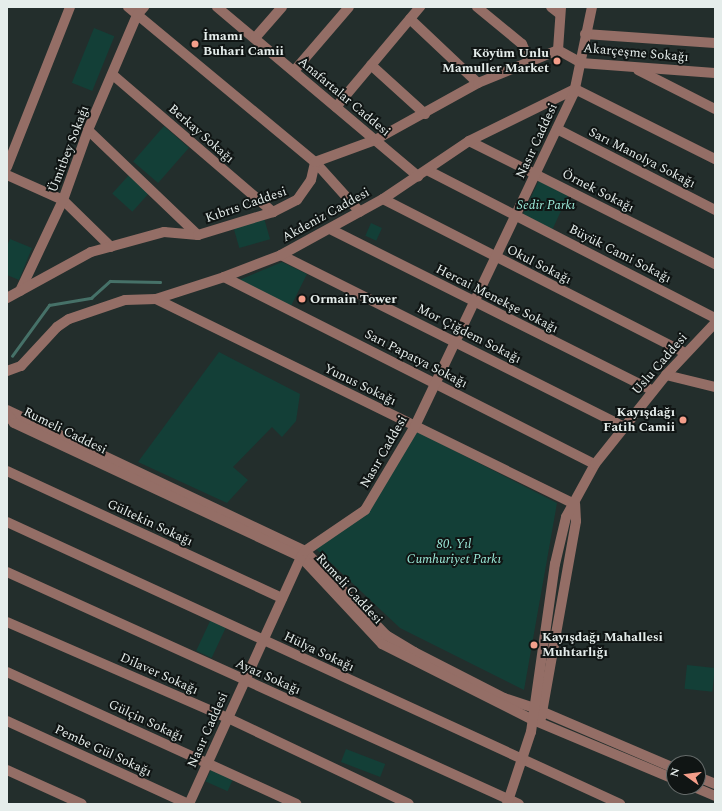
<!DOCTYPE html>
<meta charset="utf-8">
<style>
body{margin:0}
#map{position:relative;width:722px;height:811px;overflow:hidden;background:#232e2c;font-family:Spectral,serif}
div>[style]{position:absolute}
[style*='--x']{left:calc(var(--x)*1px);top:calc(var(--y)*1px);width:calc(var(--w)*1px);rotate:calc(var(--a)*1deg)}
.green>*{inset:0;background:#133f37;transform-origin:0 0}
.stream>*{height:2.5px;margin:-1.25px;padding:0 1.25px;transform-origin:1.25px;border-radius:1.25px;background:#467168}
.minor>*{height:10px;margin:-5px;padding:0 5px;transform-origin:5px;border-radius:5px;background:#946e66}
.dots>*{width:11px;height:11px;translate:-50% -50%;box-sizing:border-box;border:2px solid #101514;border-radius:50%}
span{translate:-50% -50%;white-space:nowrap;text-align:center;line-height:1.15;-webkit-text-stroke:4px #101514;paint-order:stroke}
.poi-label{font-size:13px;color:#e5edeb;font-weight:700}
.left{translate:0 -50%;text-align:left}
.right{translate:-100% -50%;text-align:right}
.street-label{font-size:13px;color:#e5edeb}
.park-label{font-size:13px;color:#9be9d8;font-style:italic}
.frame{position:absolute;inset:0;border:8px solid #e5edeb;pointer-events:none}
.north{position:absolute;left:666px;top:755px;width:40px;height:40px;box-sizing:border-box;background:#101514;border:1px solid #656b6a;border-radius:50%;rotate:284deg;font-size:11px;font-weight:700;line-height:16px;text-align:center;color:#e5edeb}
.north::after{content:'';display:block;margin:auto;width:14px;height:18px;background:#f49e8a;clip-path:polygon(50% 0,100% 100%,50% 72%,0 100%)}
</style>
<div id="map">
<div class="green">
<i style="left:94px;top:28px;width:22px;height:59px;rotate:22deg"></i>
<i style="left:164px;top:126px;width:33px;height:47px;rotate:41deg"></i>
<i style="left:129px;top:175px;width:27px;height:25px;rotate:42deg"></i>
<i style="left:539px;top:180px;width:33px;height:40px;rotate:25deg"></i>
<i style="left:264px;top:218px;width:22px;height:32px;rotate:74deg"></i>
<i style="left:371px;top:223px;width:12px;height:14px;rotate:24deg"></i>
<i style="clip-path:polygon(10px 239px,32px 248px,19px 280px,7px 275px,7px 246px)"></i>
<i style="clip-path:polygon(282px 262px,307px 274px,291px 306px,239px 280px)"></i>
<i style="clip-path:polygon(219px 352px,300px 394px,296px 421px,282px 437px,272px 427px,233px 467px,248px 480px,227px 503px,138px 462px)"></i>
<i style="clip-path:polygon(416px 431px,557px 503px,524px 690px,400px 628px,315px 548px,368px 513px)"></i>
<i style="left:211px;top:619px;width:17px;height:35px;rotate:25deg"></i>
<i style="left:687px;top:665px;width:28px;height:24px;rotate:6deg"></i>
<i style="left:346px;top:749px;width:42px;height:14px;rotate:21deg"></i>
<i style="left:213px;top:765px;width:24px;height:18px;rotate:24deg"></i>
</div>
<div class="stream">
<i style="--x:12;--y:356;--w:63;--a:-54"></i>
<i style="--x:49;--y:305;--w:43;--a:-9.5"></i>
<i style="--x:91;--y:298;--w:25;--a:-42"></i>
<i style="--x:110;--y:281;--w:50;--a:1.1"></i>
</div>
<div class="minor">
<i style="--x:128;--y:7;--w:243;--a:39.7"></i>
<i style="--x:315;--y:162;--w:67;--a:48"></i>
<i style="--x:217;--y:7;--w:263;--a:40.1"></i>
<i style="--x:477;--y:7;--w:58;--a:39.4"></i>
<i style="--x:522;--y:44;--w:20;--a:66"></i>
<i style="--x:551;--y:7;--w:11;--a:38"></i>
<i style="--x:410;--y:19;--w:93;--a:43.3"></i>
<i style="--x:585;--y:34;--w:130;--a:4"></i>
<i style="--x:255;--y:38;--w:41;--a:-48.9"></i>
<i style="--x:558;--y:50;--w:26;--a:29"></i>
<i style="--x:581;--y:63;--w:134;--a:4.3"></i>
<i style="--x:558;--y:50;--w:43;--a:-86"></i>
<i style="--x:371;--y:65;--w:73;--a:42.2"></i>
<i style="--x:638;--y:70;--w:86;--a:26.9"></i>
<i style="--x:294;--y:71;--w:84;--a:-49.3"></i>
<i style="--x:113;--y:75;--w:211;--a:40.6"></i>
<i style="--x:575;--y:89;--w:157;--a:26.6"></i>
<i style="--x:336;--y:107;--w:131;--a:-50"></i>
<i style="--x:557;--y:129;--w:178;--a:27.1"></i>
<i style="--x:88;--y:130;--w:152;--a:43.7"></i>
<i style="--x:469;--y:141;--w:275;--a:26.6"></i>
<i style="--x:7;--y:167;--w:172;--a:-68.5"></i>
<i style="--x:427;--y:170;--w:324;--a:27.2"></i>
<i style="--x:7;--y:175;--w:61;--a:24.1"></i>
<i style="--x:63;--y:200;--w:67;--a:44.4"></i>
<i style="--x:383;--y:199;--w:339;--a:27"></i>
<i style="--x:330;--y:229;--w:361;--a:26.6"></i>
<i style="--x:281;--y:255;--w:384;--a:26.6"></i>
<i style="--x:224;--y:277;--w:415;--a:26.8"></i>
<i style="--x:20;--y:291;--w:101;--a:-64.7"></i>
<i style="--x:63;--y:200;--w:74;--a:-70.3"></i>
<i style="--x:88;--y:130;--w:125;--a:-66.9"></i>
<i style="--x:137;--y:15;--w:11;--a:-49"></i>
<i style="--x:7;--y:298;--w:96;--a:-28.7"></i>
<i style="--x:91;--y:252;--w:76;--a:-15.3"></i>
<i style="--x:164;--y:232;--w:34;--a:5"></i>
<i style="--x:198;--y:235;--w:78;--a:-17"></i>
<i style="--x:273;--y:212;--w:27;--a:-27"></i>
<i style="--x:297;--y:200;--w:24;--a:-55"></i>
<i style="--x:311;--y:180;--w:18;--a:-77"></i>
<i style="--x:315;--y:162;--w:64;--a:-20.1"></i>
<i style="--x:375;--y:140;--w:118;--a:-29"></i>
<i style="--x:478;--y:83;--w:87;--a:-22.4"></i>
<i style="--x:156;--y:299;--w:466;--a:26.1"></i>
<i style="--x:7;--y:371;--w:15;--a:-20"></i>
<i style="--x:21;--y:366;--w:53;--a:-47.3"></i>
<i style="--x:57;--y:327;--w:14;--a:-34"></i>
<i style="--x:69;--y:319;--w:59;--a:-18.7"></i>
<i style="--x:125;--y:300;--w:31;--a:-2"></i>
<i style="--x:156;--y:299;--w:71;--a:-17.9"></i>
<i style="--x:224;--y:277;--w:61;--a:-21.1"></i>
<i style="--x:281;--y:255;--w:116;--a:-28.8"></i>
<i style="--x:383;--y:199;--w:104;--a:-34"></i>
<i style="--x:469;--y:141;--w:118;--a:-26.1"></i>
<i style="--x:666;--y:375;--w:50;--a:13.8"></i>
<i style="--x:7;--y:410;--w:330;--a:25.3"></i>
<i style="--x:305;--y:551;--w:117;--a:46"></i>
<i style="--x:386;--y:635;--w:33;--a:31"></i>
<i style="--x:414;--y:652;--w:101;--a:27.1"></i>
<i style="--x:504;--y:698;--w:32;--a:18"></i>
<i style="--x:534;--y:708;--w:152;--a:23.2"></i>
<i style="--x:7;--y:414;--w:11;--a:52"></i>
<i style="--x:14;--y:423;--w:317;--a:25"></i>
<i style="--x:301;--y:557;--w:119;--a:47"></i>
<i style="--x:382;--y:644;--w:169;--a:26.7"></i>
<i style="--x:533;--y:720;--w:153;--a:22.7"></i>
<i style="--x:7;--y:471;--w:303;--a:24.8"></i>
<i style="--x:7;--y:522;--w:675;--a:24.7"></i>
<i style="--x:7;--y:572;--w:562;--a:24.38"></i>
<i style="--x:7;--y:622;--w:241;--a:23.5"></i>
<i style="--x:228;--y:718;--w:200;--a:25.4"></i>
<i style="--x:7;--y:672;--w:318;--a:24.5"></i>
<i style="--x:541;--y:718;--w:200;--a:-79.9"></i>
<i style="--x:576;--y:521;--w:17;--a:-93"></i>
<i style="--x:7;--y:721;--w:199;--a:24.6"></i>
<i style="--x:7;--y:770;--w:82;--a:24.4"></i>
<i style="--x:698;--y:777;--w:18;--a:22"></i>
<i style="--x:694;--y:787;--w:23;--a:23"></i>
<i style="--x:189;--y:804;--w:271;--a:-65.6"></i>
<i style="--x:301;--y:557;--w:7;--a:-56"></i>
<i style="--x:305;--y:551;--w:73;--a:-34.3"></i>
<i style="--x:365;--y:510;--w:98;--a:-59.2"></i>
<i style="--x:415;--y:426;--w:369;--a:-64.5"></i>
<i style="--x:574;--y:93;--w:88;--a:-78.2"></i>
<i style="--x:507;--y:804;--w:76;--a:-71.6"></i>
<i style="--x:531;--y:732;--w:170;--a:-81.9"></i>
<i style="--x:555;--y:564;--w:48;--a:-76.8"></i>
<i style="--x:566;--y:517;--w:60;--a:-61.3"></i>
<i style="--x:595;--y:464;--w:114;--a:-51.4"></i>
<i style="--x:666;--y:375;--w:71;--a:-46.7"></i>
</div>
<div class="dots">
<i style="left:195px;top:44px;background:#f49e8a"></i>
<i style="left:557px;top:61px;background:#f49e8a"></i>
<i style="left:302px;top:299px;background:#f49e8a"></i>
<i style="left:683px;top:420px;background:#f49e8a"></i>
<i style="left:534px;top:645px;background:#f49e8a"></i>
</div>
<div class="poi-label">
<span class="left" style="left:203px;top:44px">İmamı<br>Buhari Camii</span>
<span class="right" style="left:549px;top:61px">Köyüm Unlu<br>Mamuller Market</span>
<span class="left" style="left:310px;top:299px">Ormain Tower</span>
<span class="right" style="left:675px;top:420px">Kayışdağı<br>Fatih Camii</span>
<span class="left" style="left:542px;top:645px">Kayışdağı Mahallesi<br>Muhtarlığı</span>
</div>
<div class="street-label">
<span style="left:636px;top:53px;rotate:5deg">Akarçeşme Sokağı</span>
<span style="left:344px;top:97px;rotate:40deg">Anafartalar Caddesi</span>
<span style="left:201px;top:134px;rotate:41deg">Berkay Sokağı</span>
<span style="left:537px;top:141px;rotate:-65deg">Nasır Caddesi</span>
<span style="left:69px;top:149px;rotate:-69deg">Ümitbey Sokağı</span>
<span style="left:642px;top:158px;rotate:27deg">Sarı Manolya Sokağı</span>
<span style="left:598px;top:191px;rotate:27deg">Örnek Sokağı</span>
<span style="left:246px;top:205px;rotate:-19deg">Kıbrıs Caddesi</span>
<span style="left:326px;top:215px;rotate:-29deg">Akdeniz Caddesi</span>
<span style="left:620px;top:254px;rotate:27deg">Büyük Cami Sokağı</span>
<span style="left:539px;top:265px;rotate:27deg">Okul Sokağı</span>
<span style="left:497px;top:299px;rotate:27deg">Hercai Menekşe Sokağı</span>
<span style="left:469px;top:334px;rotate:27deg">Mor Çiğdem Sokağı</span>
<span style="left:416px;top:359px;rotate:27deg">Sarı Papatya Sokağı</span>
<span style="left:660px;top:364px;rotate:-49deg">Uslu Caddesi</span>
<span style="left:360px;top:385px;rotate:26deg">Yunus Sokağı</span>
<span style="left:65px;top:431px;rotate:26deg">Rumeli Caddesi</span>
<span style="left:384px;top:452px;rotate:-60deg">Nasır Caddesi</span>
<span style="left:150px;top:523px;rotate:25deg">Gültekin Sokağı</span>
<span style="left:349px;top:589px;rotate:47deg">Rumeli Caddesi</span>
<span style="left:319px;top:652px;rotate:25deg">Hülya Sokağı</span>
<span style="left:159px;top:674px;rotate:24deg">Dilaver Sokağı</span>
<span style="left:268px;top:677px;rotate:24deg">Ayaz Sokağı</span>
<span style="left:146px;top:721px;rotate:25deg">Gülçin Sokağı</span>
<span style="left:208px;top:730px;rotate:-66deg">Nasır Caddesi</span>
<span style="left:103px;top:751px;rotate:25deg">Pembe Gül Sokağı</span>
</div>
<div class="park-label">
<span style="left:546px;top:205px">Sedir Parkı</span>
<span style="left:454px;top:552px">80. Yıl<br>Cumhuriyet Parkı</span>
</div>
<div class="frame"></div>
<div class="north">N</div>
</div>
